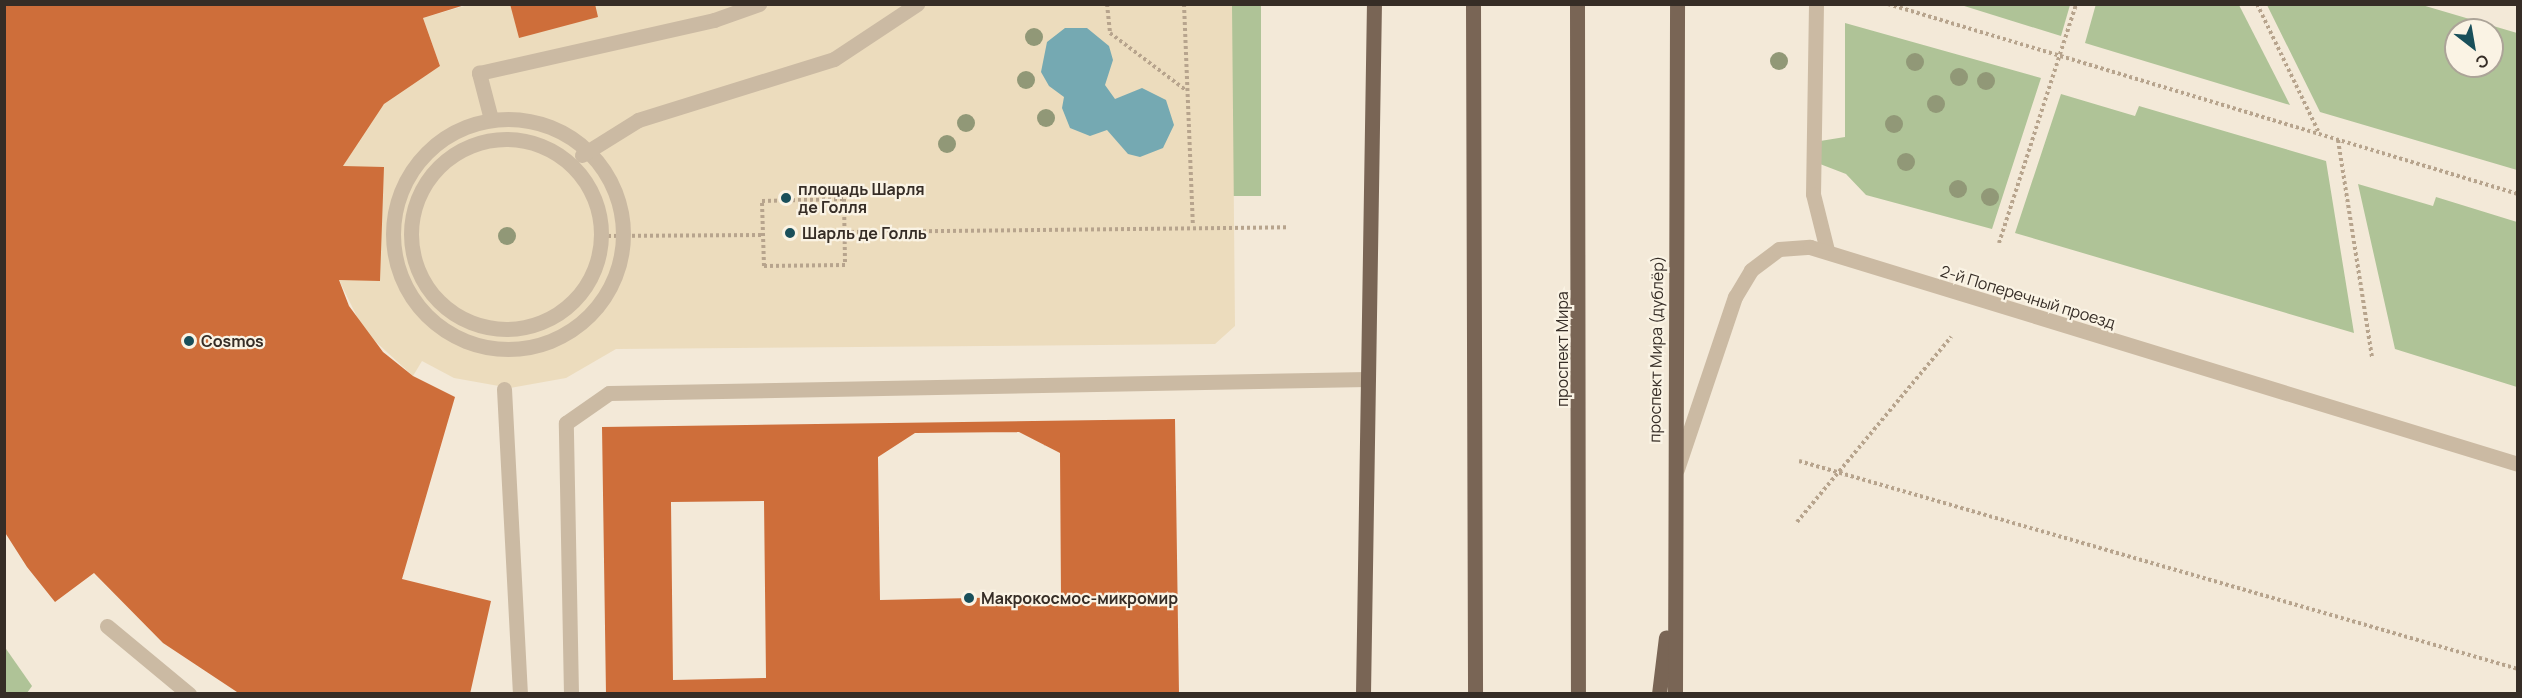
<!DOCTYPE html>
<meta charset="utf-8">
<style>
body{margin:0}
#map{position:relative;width:2522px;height:698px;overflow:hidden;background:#f3e9d8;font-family:Manrope,sans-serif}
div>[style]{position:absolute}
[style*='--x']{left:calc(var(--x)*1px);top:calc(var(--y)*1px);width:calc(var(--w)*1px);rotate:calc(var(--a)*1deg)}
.green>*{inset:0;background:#afc397;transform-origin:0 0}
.plaza>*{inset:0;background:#ecdcbd}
.water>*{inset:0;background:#75a9b2}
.building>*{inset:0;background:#ce6e3a}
.path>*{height:4px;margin-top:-2px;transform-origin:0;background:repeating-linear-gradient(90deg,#b7a48d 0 3px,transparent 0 6px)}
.minor>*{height:15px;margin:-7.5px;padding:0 7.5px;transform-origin:7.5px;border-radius:7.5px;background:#cbbaa3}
.minor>.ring{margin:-7.5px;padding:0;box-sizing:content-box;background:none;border:15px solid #cbbaa3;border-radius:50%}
.major>*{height:15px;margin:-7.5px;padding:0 7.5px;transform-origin:7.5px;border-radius:7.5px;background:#796555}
.trees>*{width:18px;height:18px;margin:-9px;border-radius:50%;background:#919877}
.dots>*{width:16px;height:16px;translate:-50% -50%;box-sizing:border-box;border:3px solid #faf3e4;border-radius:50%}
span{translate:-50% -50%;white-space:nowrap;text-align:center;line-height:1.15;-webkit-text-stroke:4.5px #faf3e4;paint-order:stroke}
.poi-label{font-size:16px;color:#362d26;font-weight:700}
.left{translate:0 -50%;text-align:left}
.street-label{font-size:16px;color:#362d26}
.frame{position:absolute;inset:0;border:6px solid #362d26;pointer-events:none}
.north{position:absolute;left:2444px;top:18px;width:60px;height:60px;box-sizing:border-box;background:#faf3e4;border:2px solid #aca498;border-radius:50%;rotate:149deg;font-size:16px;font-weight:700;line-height:24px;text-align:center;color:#362d26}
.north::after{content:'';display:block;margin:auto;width:21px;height:27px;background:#194f5a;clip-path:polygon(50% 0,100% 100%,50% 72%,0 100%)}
</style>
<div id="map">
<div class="green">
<i style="clip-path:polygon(2096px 4px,2239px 5px,2290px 105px,2085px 43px)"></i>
<i style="left:1232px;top:5px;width:29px;height:191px"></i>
<i style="clip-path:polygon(1961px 5px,2070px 5px,2061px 36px)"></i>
<i style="clip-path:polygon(evenodd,2267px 5px,2422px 5px,2517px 33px,2517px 170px,2320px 112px,2267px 5px,2456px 30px,2492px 30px,2492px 66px,2456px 66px,2456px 30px)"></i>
<i style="clip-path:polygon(1845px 23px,2041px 78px,1992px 229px,1866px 195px,1846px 174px,1820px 164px,1814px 142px,1845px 137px)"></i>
<i style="clip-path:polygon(2061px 94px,2135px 116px,2139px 106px,2326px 161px,2354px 333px,2015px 233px)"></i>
<i style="clip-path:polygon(2358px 184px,2433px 206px,2436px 197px,2517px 222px,2517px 387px,2395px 349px)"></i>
<i style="clip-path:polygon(4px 646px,32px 686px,27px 693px,5px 693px)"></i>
</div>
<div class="plaza">
<i style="clip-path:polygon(471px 4px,1232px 5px,1235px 326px,1215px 344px,616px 349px,566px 378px,510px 388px,454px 378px,422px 361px,413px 376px,364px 331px,339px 280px,343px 166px,372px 117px,392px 96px,440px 66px,423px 18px)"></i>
</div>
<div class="water">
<i style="clip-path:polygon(1065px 28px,1087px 28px,1109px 46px,1113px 60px,1105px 85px,1115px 99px,1142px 88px,1166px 100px,1174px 125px,1163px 148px,1140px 157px,1128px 154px,1107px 130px,1090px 136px,1070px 128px,1062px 108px,1064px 97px,1049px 86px,1041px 72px,1047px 42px)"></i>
</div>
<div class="building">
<i style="clip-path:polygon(4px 4px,468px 4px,423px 18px,440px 66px,384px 104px,343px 166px,384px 167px,380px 281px,339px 280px,349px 306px,383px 352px,413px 376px,455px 397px,402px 579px,491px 601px,470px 694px,240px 694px,163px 643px,94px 573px,55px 602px,27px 567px,4px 531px)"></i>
<i style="clip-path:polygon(510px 4px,595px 4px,598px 17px,519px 38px)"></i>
<i style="clip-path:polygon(evenodd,1175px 419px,1179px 694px,606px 694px,602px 427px,1175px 419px,1019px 432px,1060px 453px,1061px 596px,880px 600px,878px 457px,915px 433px,1019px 432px,1175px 419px,764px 501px,766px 678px,673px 680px,671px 502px,764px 501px)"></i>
</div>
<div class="path">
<i style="--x:1107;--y:4;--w:29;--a:84"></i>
<i style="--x:1110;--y:33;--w:96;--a:37"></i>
<i style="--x:1184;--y:4;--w:222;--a:87.7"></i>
<i style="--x:1888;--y:4;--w:658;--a:16.78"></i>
<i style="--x:2257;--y:4;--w:143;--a:64.3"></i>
<i style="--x:2338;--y:140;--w:221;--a:81.1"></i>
<i style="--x:844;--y:199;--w:66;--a:89.1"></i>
<i style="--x:845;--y:265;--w:81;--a:179.3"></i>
<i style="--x:764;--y:266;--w:65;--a:-91.8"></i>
<i style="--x:762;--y:201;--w:82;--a:-1.4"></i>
<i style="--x:845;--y:232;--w:443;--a:-0.6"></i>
<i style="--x:602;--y:236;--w:161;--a:-0.4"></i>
<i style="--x:1999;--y:243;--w:251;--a:-72.1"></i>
<i style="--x:1799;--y:461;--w:748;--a:16.13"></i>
<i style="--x:1797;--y:522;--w:241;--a:-50.2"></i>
</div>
<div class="minor">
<i style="--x:1816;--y:4;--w:190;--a:90.9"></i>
<i style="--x:1813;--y:194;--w:58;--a:76"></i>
<i class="ring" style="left:393px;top:119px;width:215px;height:215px"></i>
<i style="--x:491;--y:119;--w:48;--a:-104.6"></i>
<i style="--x:479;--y:73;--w:241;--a:-12.7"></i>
<i style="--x:714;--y:20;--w:48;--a:-19.6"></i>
<i class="ring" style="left:411px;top:139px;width:175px;height:175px"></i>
<i style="--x:582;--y:155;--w:66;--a:-32"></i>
<i style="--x:638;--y:120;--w:205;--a:-17.3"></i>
<i style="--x:834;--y:59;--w:100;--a:-33.5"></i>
<i style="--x:504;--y:389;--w:305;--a:87"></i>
<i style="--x:1677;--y:469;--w:182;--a:-71.4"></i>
<i style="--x:1735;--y:297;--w:31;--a:-59"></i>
<i style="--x:1751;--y:270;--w:35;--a:-37"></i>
<i style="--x:1779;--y:249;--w:31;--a:-4"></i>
<i style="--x:1810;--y:247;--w:741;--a:17.04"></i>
<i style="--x:107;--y:626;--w:107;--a:39.7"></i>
<i style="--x:571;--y:694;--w:271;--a:-91.1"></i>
<i style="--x:566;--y:423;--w:52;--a:-34.9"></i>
<i style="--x:609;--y:393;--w:759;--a:-1.06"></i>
</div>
<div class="major">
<i style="--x:1473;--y:4;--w:690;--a:89.83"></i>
<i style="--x:1577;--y:4;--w:690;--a:89.92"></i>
<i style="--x:1363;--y:694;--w:690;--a:-89.09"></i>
<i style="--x:1659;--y:694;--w:57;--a:-83"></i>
<i style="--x:1675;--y:694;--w:690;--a:-89.83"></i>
</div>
<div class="trees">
<i style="left:1034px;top:37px"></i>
<i style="left:1779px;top:61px"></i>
<i style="left:1915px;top:62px"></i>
<i style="left:1959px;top:77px"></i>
<i style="left:1026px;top:80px"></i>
<i style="left:1986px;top:81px"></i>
<i style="left:1936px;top:104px"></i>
<i style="left:1046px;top:118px"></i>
<i style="left:966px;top:123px"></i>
<i style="left:1894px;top:124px"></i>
<i style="left:947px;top:144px"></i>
<i style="left:1906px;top:162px"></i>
<i style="left:1958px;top:189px"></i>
<i style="left:1990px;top:197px"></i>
<i style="left:507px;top:236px"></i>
</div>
<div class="dots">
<i style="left:786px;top:198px;background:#194f5a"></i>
<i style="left:790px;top:233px;background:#194f5a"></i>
<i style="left:189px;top:341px;background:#194f5a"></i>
<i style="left:969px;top:598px;background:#194f5a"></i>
</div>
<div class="poi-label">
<span class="left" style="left:798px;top:198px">площадь Шарля<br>де Голля</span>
<span class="left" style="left:802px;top:233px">Шарль де Голль</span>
<span class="left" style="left:201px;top:341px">Cosmos</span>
<span class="left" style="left:981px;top:598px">Макрокосмос-микромир</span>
</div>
<div class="street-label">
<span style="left:2028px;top:297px;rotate:17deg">2-й Поперечный проезд</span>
<span style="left:1562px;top:349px;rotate:-90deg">проспект Мира</span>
<span style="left:1656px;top:349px;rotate:-89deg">проспект Мира (дублёр)</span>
</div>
<div class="frame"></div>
<div class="north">С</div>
</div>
